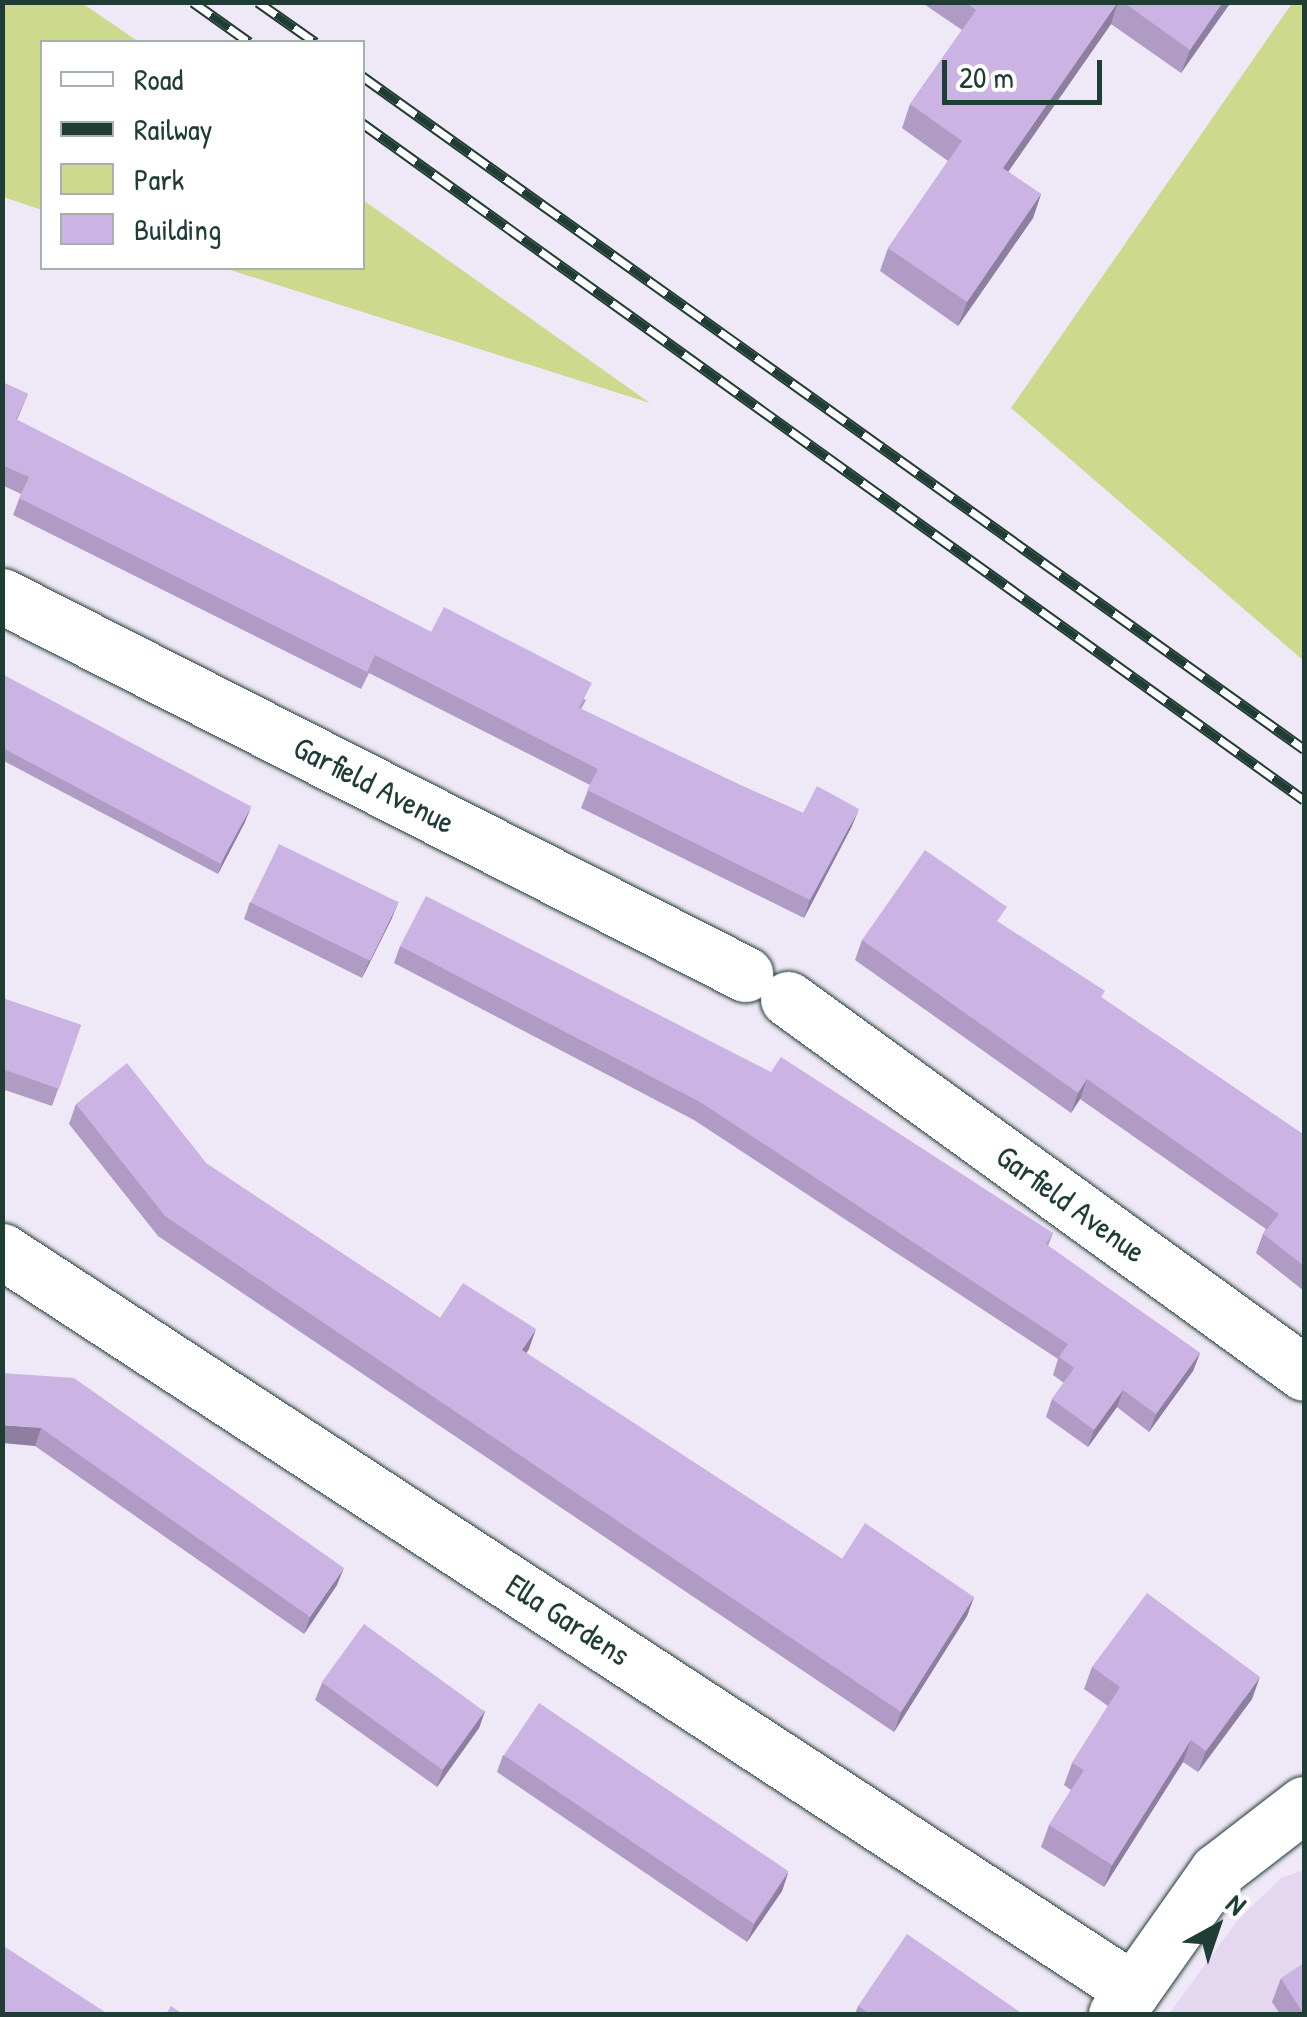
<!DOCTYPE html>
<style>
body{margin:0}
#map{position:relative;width:1307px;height:2017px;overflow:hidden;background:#efe8f7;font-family:"Patrick Hand",sans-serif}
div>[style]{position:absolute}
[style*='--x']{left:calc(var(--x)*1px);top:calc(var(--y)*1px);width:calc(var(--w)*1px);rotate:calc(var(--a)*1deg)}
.built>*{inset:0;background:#e4d8f1}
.green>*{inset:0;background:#cdda8e}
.roads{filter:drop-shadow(0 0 2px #1f3d34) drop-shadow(0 0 2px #1f3d34)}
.minor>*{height:55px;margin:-27.5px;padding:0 27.5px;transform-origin:27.5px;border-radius:27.5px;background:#fff}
.rail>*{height:11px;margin-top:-5.5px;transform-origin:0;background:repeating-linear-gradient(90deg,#fff 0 22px,#1f3d34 0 44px);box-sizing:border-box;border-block:2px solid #1f3d34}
.wall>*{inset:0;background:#af9bc3}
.shaded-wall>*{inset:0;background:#8e7e9f}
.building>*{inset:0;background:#cbb4e3;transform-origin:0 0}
span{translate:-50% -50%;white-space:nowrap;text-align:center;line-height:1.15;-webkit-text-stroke:10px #fff;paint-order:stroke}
.street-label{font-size:32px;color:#1f3d34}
.frame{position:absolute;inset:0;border:5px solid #1f3d34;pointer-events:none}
.legend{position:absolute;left:40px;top:40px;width:325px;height:230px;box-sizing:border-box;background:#fff;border:2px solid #a5b1ae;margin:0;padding:12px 18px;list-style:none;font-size:30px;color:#1f3d34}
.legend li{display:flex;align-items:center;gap:20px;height:50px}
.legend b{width:50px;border:2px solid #a5b1ae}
.north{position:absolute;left:1167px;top:1877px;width:100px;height:100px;-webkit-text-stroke:8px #fff;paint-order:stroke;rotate:40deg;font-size:28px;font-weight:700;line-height:40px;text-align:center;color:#1f3d34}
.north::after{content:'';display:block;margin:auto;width:35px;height:45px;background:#1f3d34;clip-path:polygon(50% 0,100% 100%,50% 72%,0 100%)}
.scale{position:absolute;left:942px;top:60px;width:160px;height:45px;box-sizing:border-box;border:5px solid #1f3d34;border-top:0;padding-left:12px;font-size:30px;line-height:35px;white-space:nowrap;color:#1f3d34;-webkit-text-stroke:8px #fff;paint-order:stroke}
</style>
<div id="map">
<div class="built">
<i style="clip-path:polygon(1304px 1870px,1304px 2014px,1169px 2014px,1237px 1921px,1281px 1878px)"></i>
</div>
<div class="green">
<i style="clip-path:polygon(3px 2px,82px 3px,139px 42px,42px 42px,42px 210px,3px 197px)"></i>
<i style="clip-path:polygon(1293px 2px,1304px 3px,1304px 661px,1011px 408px)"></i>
<i style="clip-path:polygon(363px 200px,650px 403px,224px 268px,362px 268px)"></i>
</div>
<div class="roads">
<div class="minor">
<i style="--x:2;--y:596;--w:834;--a:26.96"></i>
<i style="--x:788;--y:999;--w:637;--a:35.93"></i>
<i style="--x:2;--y:1251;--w:1351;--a:33.16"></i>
<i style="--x:1116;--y:2014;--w:175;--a:-54.8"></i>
<i style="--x:1217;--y:1871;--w:110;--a:-37.6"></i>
</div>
</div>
<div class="rail">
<i style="--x:193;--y:2;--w:69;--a:35.5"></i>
<i style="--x:258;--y:2;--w:70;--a:35.1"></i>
<i style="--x:362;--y:76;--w:1158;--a:35.54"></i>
<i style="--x:362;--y:123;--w:1160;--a:35.7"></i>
</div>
<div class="wall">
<i style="clip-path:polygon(921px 2px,1231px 2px,1181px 73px,1111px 24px,1008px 172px,1041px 194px,1033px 218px,958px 326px,880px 271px,888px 248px,948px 161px,902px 128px,910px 104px,962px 30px)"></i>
<i style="clip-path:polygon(2px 382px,28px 394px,17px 420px,431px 632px,586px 700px,581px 709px,740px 785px,803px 813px,852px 826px,804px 918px,581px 808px,590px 785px,369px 673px,361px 689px,13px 515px,21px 494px,2px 485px)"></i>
<i style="clip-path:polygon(2px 674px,245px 822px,218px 874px,2px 760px)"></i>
<i style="clip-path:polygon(250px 902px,398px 903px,391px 920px,362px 978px,244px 919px)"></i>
<i style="clip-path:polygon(1001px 924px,1102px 998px,1304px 1135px,1304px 1291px,1256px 1253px,1263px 1234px,1266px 1229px,1080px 1099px,1071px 1113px,855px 960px,862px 940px)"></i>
<i style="clip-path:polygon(400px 946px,1053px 1233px,1048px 1246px,1200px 1353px,1193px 1371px,1149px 1432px,1117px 1407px,1088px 1447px,1046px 1417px,1052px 1399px,1064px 1383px,1053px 1375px,1058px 1359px,694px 1120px,394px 963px)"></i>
<i style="clip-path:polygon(2px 998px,81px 1025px,52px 1106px,2px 1089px)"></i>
<i style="clip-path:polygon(76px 1104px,207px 1164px,440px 1318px,529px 1349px,526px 1353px,842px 1559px,974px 1597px,967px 1616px,894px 1732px,158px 1236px,69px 1124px)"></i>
<i style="clip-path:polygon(2px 1373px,337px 1585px,304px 1634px,35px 1446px)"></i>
<i style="clip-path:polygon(1092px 1667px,1252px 1699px,1198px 1772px,1183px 1762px,1104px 1887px,1041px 1847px,1049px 1825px,1071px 1790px,1064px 1785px,1072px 1763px,1108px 1706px,1084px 1689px)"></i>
<i style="clip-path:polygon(322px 1683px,485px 1711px,479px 1728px,437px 1787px,315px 1700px)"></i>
<i style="clip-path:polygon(503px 1755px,788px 1873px,782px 1891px,747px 1942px,497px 1772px)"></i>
<i style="clip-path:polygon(1281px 1978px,1304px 2014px,1280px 2014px,1272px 2002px)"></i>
<i style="clip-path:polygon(858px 2006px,1019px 2014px,855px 2014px)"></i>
</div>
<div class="shaded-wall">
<i style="clip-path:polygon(1118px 2px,1111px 24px,994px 192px,1003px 168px)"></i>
<i style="clip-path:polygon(1223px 2px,1231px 2px,1181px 73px,1190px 50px)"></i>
<i style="clip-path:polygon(1041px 194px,1033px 218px,958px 326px,967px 302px)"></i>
<i style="clip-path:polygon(252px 805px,245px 822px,218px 874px,224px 857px)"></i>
<i style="clip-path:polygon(859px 809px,852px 826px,804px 918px,810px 900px)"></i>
<i style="clip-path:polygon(398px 903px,391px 920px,362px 978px,369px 961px)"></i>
<i style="clip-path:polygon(1087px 1079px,1080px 1099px,1071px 1113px,1078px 1093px)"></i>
<i style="clip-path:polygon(536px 1329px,529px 1349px,515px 1370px,522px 1350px)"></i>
<i style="clip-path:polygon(1200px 1353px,1193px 1371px,1149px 1432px,1156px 1414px)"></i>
<i style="clip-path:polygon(1123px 1390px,1117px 1407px,1088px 1447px,1094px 1430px)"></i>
<i style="clip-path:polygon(2px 1425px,41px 1428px,35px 1446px,2px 1443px)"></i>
<i style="clip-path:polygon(344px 1568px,337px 1585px,304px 1634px,310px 1617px)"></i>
<i style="clip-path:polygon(974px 1597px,967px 1616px,894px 1732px,901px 1712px)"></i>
<i style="clip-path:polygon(1260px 1677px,1252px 1699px,1198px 1772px,1206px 1751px)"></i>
<i style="clip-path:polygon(485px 1711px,479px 1728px,437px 1787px,443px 1770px)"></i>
<i style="clip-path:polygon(1191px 1740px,1183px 1762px,1104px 1887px,1112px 1865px)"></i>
<i style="clip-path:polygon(788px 1873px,782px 1891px,747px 1942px,754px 1925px)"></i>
</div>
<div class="building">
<i style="clip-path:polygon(965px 2px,1118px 2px,1003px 168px,1041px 194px,967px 302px,888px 248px,962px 141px,910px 104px,976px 10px)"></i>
<i style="clip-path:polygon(1123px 2px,1223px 2px,1190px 50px)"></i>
<i style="clip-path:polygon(2px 382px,28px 394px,16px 419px,431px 632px,444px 607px,592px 683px,579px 708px,740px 785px,803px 813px,817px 786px,859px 809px,810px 900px,587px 790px,598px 769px,375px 655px,367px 672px,19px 498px,29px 477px,2px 465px)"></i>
<i style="left:2px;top:674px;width:282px;height:65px;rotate:28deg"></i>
<i style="left:279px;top:844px;width:133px;height:65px;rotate:26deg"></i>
<i style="clip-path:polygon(925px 850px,1007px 907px,997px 921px,1105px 991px,1101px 997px,1304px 1135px,1304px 1266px,1263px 1234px,1279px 1214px,1087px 1079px,1078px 1093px,862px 940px)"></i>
<i style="clip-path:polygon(426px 896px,771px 1072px,781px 1057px,1053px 1233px,1046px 1244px,1200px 1353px,1156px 1414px,1123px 1390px,1094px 1430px,1052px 1399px,1074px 1368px,1059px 1357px,1068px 1344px,700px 1102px,400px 946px)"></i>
<i style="clip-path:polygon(2px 998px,81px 1025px,59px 1089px,2px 1069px)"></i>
<i style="clip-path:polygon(127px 1063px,207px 1164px,440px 1318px,463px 1283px,536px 1329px,522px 1350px,842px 1559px,865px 1523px,974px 1597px,901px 1712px,165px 1216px,76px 1104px)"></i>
<i style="clip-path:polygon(2px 1373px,74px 1378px,344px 1568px,310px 1617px,41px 1428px,2px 1425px)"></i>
<i style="clip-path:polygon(1147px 1593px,1260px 1677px,1206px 1751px,1191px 1740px,1112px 1865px,1049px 1825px,1084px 1770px,1072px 1763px,1120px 1687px,1092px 1667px)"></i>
<i style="left:364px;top:1624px;width:149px;height:72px;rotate:36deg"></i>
<i style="left:539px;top:1703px;width:301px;height:63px;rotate:34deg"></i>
<i style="clip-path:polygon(907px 1934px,1020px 2012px,1018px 2014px,870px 2014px,858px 2006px)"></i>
<i style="clip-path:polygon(2px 1945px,108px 2014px,2px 2014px)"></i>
<i style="clip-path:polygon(1304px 1963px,1304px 2014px,1281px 1978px)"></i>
<i style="clip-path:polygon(171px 2006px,183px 2014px,166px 2014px)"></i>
</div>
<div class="street-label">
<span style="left:374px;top:785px;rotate:27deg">Garfield Avenue</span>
<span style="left:1071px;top:1204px;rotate:36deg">Garfield Avenue</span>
<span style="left:568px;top:1620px;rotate:33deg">Ella Gardens</span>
</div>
<div class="frame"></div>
<ul class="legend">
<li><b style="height:12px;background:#fff"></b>Road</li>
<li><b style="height:12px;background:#1f3d34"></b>Railway</li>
<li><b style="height:28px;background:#cdda8e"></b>Park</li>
<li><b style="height:28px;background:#cbb4e3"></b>Building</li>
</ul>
<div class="north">N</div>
<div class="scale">20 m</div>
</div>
